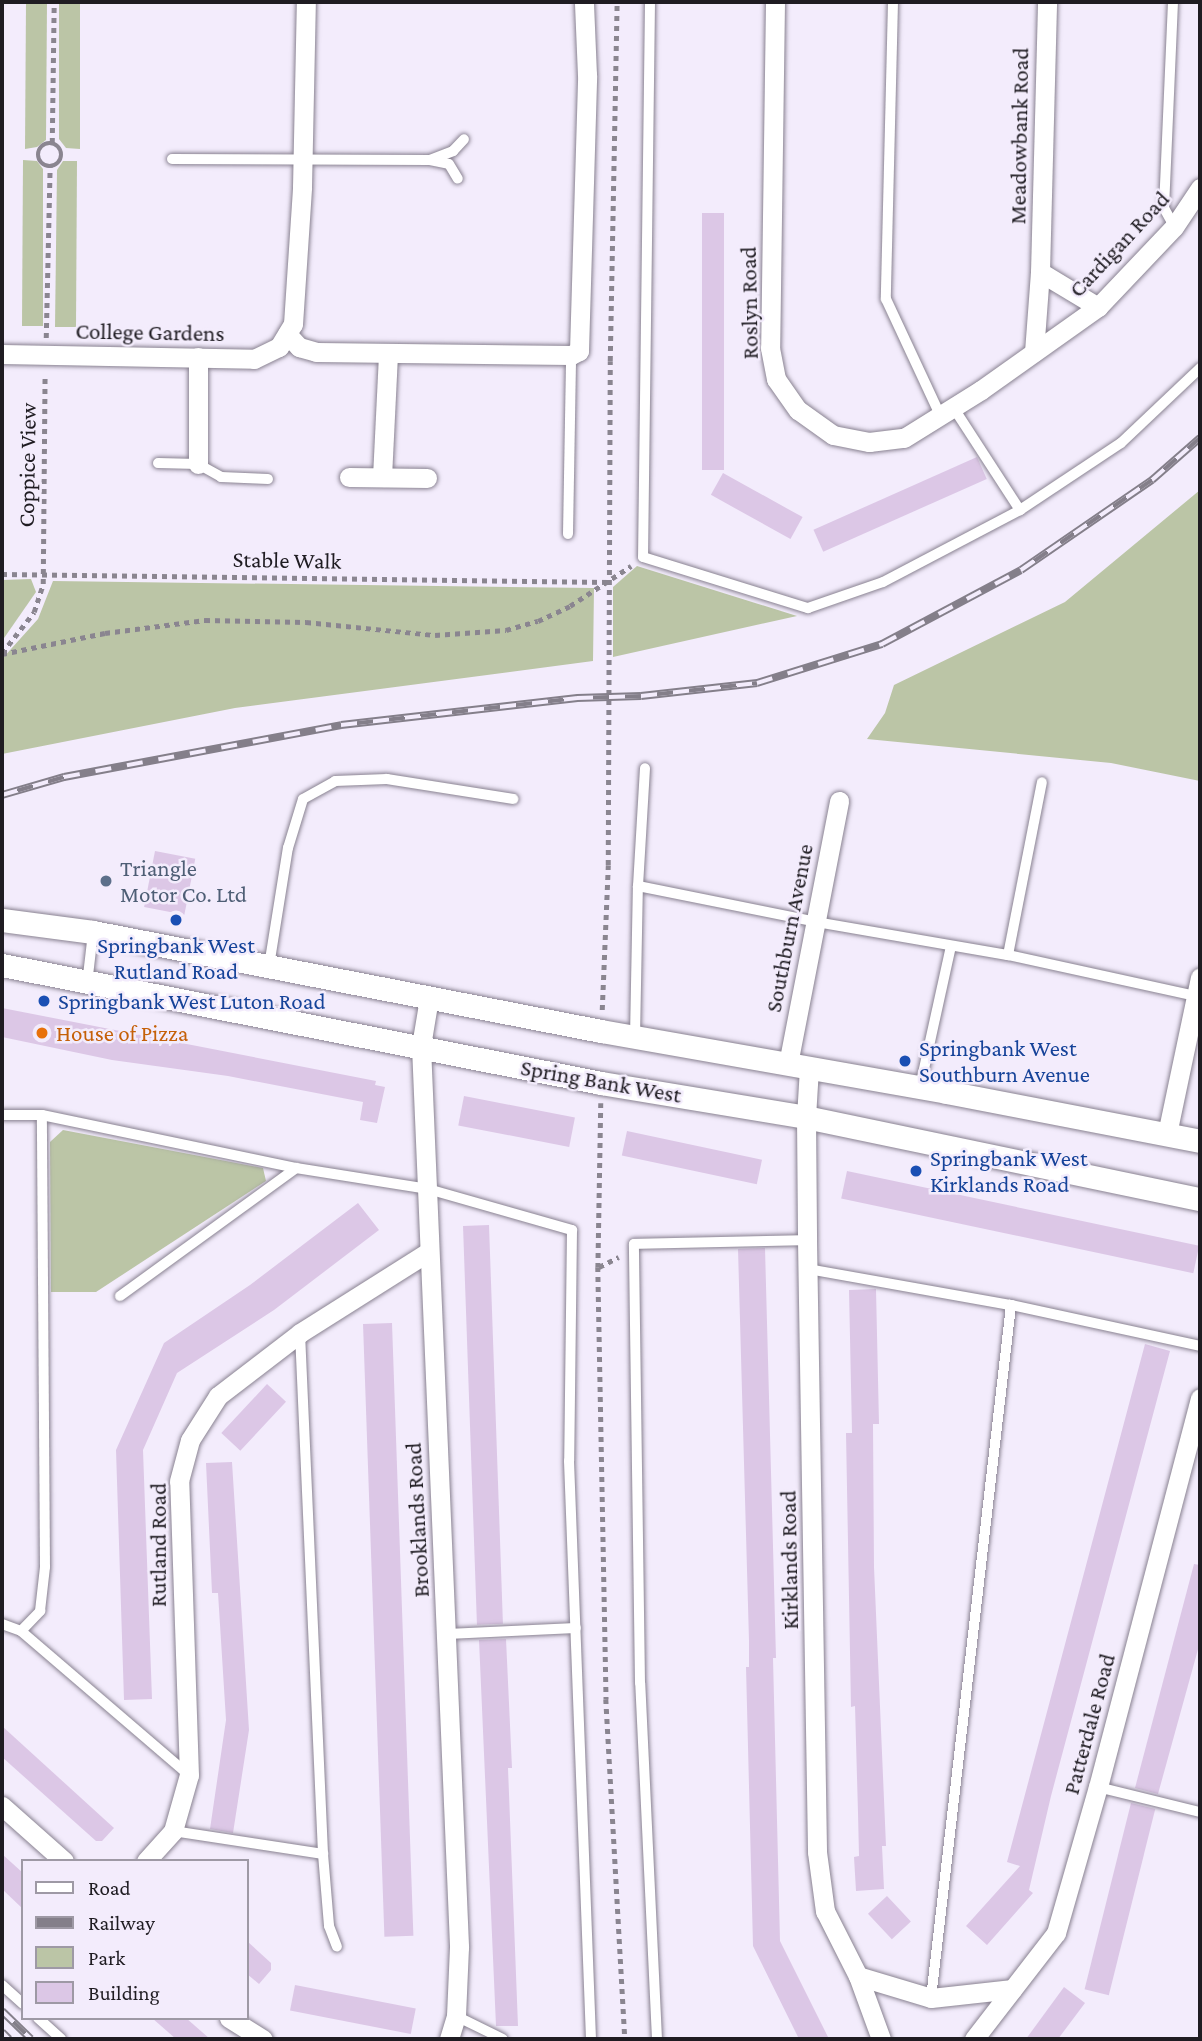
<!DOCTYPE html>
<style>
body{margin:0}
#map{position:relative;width:1202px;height:2041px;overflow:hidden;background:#f3ecfc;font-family:"Crimson Pro",serif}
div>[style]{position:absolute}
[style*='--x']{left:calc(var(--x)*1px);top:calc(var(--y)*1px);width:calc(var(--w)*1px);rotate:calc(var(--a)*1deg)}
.green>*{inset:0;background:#bbc5a6}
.building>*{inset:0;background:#dcc7e6;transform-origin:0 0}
.path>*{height:4.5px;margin-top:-2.25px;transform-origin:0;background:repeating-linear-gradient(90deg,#8a8590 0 5px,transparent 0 10px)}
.path>.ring{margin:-2.25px;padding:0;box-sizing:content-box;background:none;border:4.5px solid #8a8590;border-radius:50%}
.roads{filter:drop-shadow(0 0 2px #898291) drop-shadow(0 0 2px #898291)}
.service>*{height:10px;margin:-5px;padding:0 5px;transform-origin:5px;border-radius:5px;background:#fff}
.minor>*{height:19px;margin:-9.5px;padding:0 9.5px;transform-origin:9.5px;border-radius:9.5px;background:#fff}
.tertiary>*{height:23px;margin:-11.5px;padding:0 11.5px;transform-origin:11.5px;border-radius:11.5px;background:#fff}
.rail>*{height:8px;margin-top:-4px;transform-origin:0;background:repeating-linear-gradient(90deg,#f3ecfc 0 16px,#847f8a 0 32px);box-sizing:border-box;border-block:2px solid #847f8a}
.dots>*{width:19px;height:19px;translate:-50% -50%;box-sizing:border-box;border:4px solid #f3ecfc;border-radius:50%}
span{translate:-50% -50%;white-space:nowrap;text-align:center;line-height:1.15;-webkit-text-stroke:5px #f3ecfc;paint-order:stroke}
.street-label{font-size:23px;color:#1f1c22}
.service-label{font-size:23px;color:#4e5e75}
.left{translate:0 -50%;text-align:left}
.transit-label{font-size:23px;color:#164399}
.food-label{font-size:23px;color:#c56008}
.frame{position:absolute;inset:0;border:4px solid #1f1c22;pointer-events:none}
.legend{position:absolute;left:21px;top:1859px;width:228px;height:161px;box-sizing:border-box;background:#f3ecfc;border:2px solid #9e99a5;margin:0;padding:9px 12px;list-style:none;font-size:21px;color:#1f1c22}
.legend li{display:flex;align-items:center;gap:14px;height:35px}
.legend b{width:35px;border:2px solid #9e99a5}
</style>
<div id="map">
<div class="green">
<i style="clip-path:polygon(26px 2px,47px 2px,46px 140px,37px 147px,25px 149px)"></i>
<i style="clip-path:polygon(59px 2px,80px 2px,80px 149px,66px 148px,59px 139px)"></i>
<i style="clip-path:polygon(23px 160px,37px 161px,43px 169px,43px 326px,22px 326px)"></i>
<i style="clip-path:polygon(63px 161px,77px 161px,76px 327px,55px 327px,57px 170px)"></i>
<i style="clip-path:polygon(1200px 490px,1200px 781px,1111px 763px,867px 739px,885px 713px,894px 685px,1065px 602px)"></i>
<i style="clip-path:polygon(637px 566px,797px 616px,613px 657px,613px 587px)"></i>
<i style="clip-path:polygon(31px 579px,36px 592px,2px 641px,2px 580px)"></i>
<i style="clip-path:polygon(53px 581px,594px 588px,593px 661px,235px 708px,2px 754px,2px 659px,38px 619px)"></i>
<i style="clip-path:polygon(63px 1130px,263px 1168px,266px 1181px,96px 1292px,51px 1292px,50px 1142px)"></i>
</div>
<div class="building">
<i style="left:702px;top:213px;width:22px;height:257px"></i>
<i style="left:977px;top:457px;width:24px;height:179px;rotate:66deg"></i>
<i style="left:723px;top:473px;width:91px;height:25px;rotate:29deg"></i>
<i style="left:155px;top:851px;width:41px;height:57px;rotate:11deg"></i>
<i style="clip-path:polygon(2px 1008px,376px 1081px,375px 1085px,385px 1087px,377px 1123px,360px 1120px,363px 1102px,228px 1076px,112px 1060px,2px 1037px)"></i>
<i style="left:464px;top:1096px;width:113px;height:30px;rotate:11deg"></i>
<i style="left:627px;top:1131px;width:138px;height:25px;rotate:12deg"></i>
<i style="left:847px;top:1171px;width:360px;height:28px;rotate:12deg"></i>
<i style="clip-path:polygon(358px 1203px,379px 1230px,274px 1310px,177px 1373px,143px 1450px,152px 1699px,124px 1700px,116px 1450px,164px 1343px,250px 1285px)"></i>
<i style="left:489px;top:1225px;width:399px;height:26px;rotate:88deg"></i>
<i style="clip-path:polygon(765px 1248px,776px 1658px,773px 1658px,780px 1941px,829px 2039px,799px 2039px,753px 1946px,746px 1667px,749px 1667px,749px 1641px,738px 1249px)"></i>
<i style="clip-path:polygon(876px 1289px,879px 1424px,873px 1424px,874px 1567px,886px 1846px,882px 1846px,884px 1889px,856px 1891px,854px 1857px,859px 1856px,858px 1813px,855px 1706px,851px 1707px,846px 1433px,852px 1433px,849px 1290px)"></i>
<i style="left:392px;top:1323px;width:613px;height:29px;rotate:88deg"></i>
<i style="clip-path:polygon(1145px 1344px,1170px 1351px,1051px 1796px,1029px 1890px,1033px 1893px,987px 1945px,966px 1926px,1020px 1866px,1007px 1862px)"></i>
<i style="left:267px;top:1384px;width:26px;height:67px;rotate:43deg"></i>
<i style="clip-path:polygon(232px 1462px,249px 1730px,233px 1833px,210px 1829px,226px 1720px,218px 1593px,212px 1593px,206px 1463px)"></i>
<i style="clip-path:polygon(1194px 1564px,1200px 1565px,1200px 1642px,1158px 1794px,1135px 1788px)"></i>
<i style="clip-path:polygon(506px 1639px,512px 1768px,508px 1768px,518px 2026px,496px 2026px,479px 1640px)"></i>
<i style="clip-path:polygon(2px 1726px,114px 1828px,102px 1841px,96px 1841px,2px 1757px)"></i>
<i style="left:1131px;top:1803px;width:25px;height:192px;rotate:14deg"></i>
<i style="clip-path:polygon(2px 1854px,23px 1873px,23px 1909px,2px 1889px)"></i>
<i style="left:887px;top:1896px;width:35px;height:26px;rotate:47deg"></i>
<i style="clip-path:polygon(247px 1941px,271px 1963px,271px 1970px,259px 1984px,247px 1974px)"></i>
<i style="left:295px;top:1985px;width:123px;height:26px;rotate:11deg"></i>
<i style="clip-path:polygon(1064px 1987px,1085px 2003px,1058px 2039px,1026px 2039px)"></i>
<i style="clip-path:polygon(152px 2018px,186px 2018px,210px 2039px,176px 2039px)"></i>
</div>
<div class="path">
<i style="--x:52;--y:143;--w:141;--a:-89.2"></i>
<i class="ring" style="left:38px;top:143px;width:19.5px;height:19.5px"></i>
<i style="--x:46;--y:338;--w:171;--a:-88.7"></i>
<i style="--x:2;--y:574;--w:607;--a:0.76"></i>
<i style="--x:2;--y:653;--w:52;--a:-52"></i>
<i style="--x:34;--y:612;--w:29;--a:-72"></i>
<i style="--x:43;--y:584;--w:210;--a:-89.5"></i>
<i style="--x:2;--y:654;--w:105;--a:-11.5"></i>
<i style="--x:105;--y:633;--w:101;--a:-7.4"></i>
<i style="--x:205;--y:620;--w:101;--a:1.1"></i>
<i style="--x:306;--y:622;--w:130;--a:5.8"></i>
<i style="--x:435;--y:635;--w:71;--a:-4"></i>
<i style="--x:506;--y:630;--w:33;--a:-16"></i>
<i style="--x:538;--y:621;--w:35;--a:-25"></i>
<i style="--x:570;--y:606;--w:73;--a:-33.3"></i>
<i style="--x:602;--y:1010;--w:145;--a:-87.6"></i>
<i style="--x:608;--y:865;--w:504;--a:-89.77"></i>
<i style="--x:610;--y:361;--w:359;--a:-88.9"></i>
<i style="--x:601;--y:1103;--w:164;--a:91"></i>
<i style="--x:598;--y:1267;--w:432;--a:88.9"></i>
<i style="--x:606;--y:1699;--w:341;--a:86.8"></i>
<i style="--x:599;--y:1267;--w:22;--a:-27"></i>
</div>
<div class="roads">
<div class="service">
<i style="--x:650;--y:2;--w:555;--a:90.72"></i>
<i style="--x:643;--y:557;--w:173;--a:17.2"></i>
<i style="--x:808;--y:608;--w:79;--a:-19.1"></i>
<i style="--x:883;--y:582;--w:155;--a:-27.7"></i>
<i style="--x:1020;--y:510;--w:121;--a:-33.6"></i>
<i style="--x:1121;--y:443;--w:109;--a:-43.5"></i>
<i style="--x:893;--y:2;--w:297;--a:91.4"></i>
<i style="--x:886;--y:299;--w:128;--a:65"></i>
<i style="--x:1173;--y:2;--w:206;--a:92.5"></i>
<i style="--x:1164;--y:208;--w:21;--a:61"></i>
<i style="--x:172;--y:159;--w:258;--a:0.2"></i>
<i style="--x:430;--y:160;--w:19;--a:12"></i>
<i style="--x:449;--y:164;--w:17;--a:59"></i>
<i style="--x:430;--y:160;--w:25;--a:-21"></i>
<i style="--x:453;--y:151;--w:16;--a:-47"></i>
<i style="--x:953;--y:407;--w:123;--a:57"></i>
<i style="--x:158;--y:463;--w:40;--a:1.4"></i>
<i style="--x:198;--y:464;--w:26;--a:29"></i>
<i style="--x:221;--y:477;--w:47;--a:2.4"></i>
<i style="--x:568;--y:534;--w:179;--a:-89"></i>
<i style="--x:638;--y:886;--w:118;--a:-86.6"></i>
<i style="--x:1008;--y:955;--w:176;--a:-78.9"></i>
<i style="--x:269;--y:966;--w:120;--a:-80.9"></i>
<i style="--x:288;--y:848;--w:51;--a:-73"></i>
<i style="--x:303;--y:799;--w:37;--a:-29"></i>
<i style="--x:335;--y:781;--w:52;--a:-2.2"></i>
<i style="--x:387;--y:779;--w:128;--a:9"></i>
<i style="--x:87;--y:984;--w:51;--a:-83.3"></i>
<i style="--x:635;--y:1037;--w:151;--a:-88.9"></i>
<i style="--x:638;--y:886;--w:182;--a:11.4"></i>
<i style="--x:816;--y:922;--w:195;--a:9.8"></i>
<i style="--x:1008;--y:955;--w:197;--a:12.3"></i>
<i style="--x:920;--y:1087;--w:144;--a:-77.6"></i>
<i style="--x:2;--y:1115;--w:40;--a:0"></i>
<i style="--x:42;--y:1115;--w:259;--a:11.8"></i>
<i style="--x:296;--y:1168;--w:134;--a:9"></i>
<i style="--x:428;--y:1189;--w:150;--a:15.9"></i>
<i style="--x:572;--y:1230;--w:231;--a:90.7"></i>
<i style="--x:569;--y:1461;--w:578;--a:87.82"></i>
<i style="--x:808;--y:1269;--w:206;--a:10.1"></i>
<i style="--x:1011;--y:1305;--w:193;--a:12.2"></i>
<i style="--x:120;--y:1296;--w:218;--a:-36"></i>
<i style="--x:300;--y:1333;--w:522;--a:87.47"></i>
<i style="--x:323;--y:1854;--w:72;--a:85.2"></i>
<i style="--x:329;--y:1926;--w:22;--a:69"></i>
<i style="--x:2;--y:1624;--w:20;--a:20"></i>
<i style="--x:21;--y:1631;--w:28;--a:-46"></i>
<i style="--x:40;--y:1611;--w:44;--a:-83.5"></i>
<i style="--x:45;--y:1567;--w:452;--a:-90.4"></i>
<i style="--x:21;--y:1631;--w:220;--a:40.6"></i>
<i style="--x:447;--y:1634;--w:129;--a:-2.7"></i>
<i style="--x:1098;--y:1787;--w:105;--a:13.8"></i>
<i style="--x:173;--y:1831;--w:152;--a:8.7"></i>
<i style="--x:2;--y:1985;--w:28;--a:42"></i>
<i style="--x:931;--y:1998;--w:698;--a:-83.41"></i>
<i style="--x:456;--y:2016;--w:52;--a:26.1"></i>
<i style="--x:38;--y:2018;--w:31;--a:42"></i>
<i style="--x:657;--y:2039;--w:356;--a:-92.7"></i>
<i style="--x:640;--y:1683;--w:439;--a:-90.8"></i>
<i style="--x:634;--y:1244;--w:173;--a:-1.3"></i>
</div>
<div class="minor">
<i style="--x:775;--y:2;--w:346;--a:90.8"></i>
<i style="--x:770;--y:348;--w:32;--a:79"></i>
<i style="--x:776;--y:379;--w:38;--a:55"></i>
<i style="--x:798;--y:410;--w:43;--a:35.5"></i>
<i style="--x:833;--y:435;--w:37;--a:11"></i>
<i style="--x:869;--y:442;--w:35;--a:-7"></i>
<i style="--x:904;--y:438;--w:91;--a:-31.9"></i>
<i style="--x:981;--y:390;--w:143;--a:-35.4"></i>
<i style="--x:1098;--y:307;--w:110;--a:-46.5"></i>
<i style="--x:1174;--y:227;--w:47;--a:-56.3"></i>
<i style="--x:1040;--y:272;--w:68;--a:31.1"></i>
<i style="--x:287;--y:334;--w:18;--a:47"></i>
<i style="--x:299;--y:347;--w:18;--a:16"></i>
<i style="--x:316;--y:352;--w:255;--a:0.7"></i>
<i style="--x:571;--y:355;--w:9;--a:-27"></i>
<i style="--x:579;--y:351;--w:276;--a:-88.3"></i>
<i style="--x:587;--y:75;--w:73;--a:-92.4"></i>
<i style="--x:1034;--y:352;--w:80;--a:-85.7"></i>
<i style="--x:1040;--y:272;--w:270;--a:-88.5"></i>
<i style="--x:2;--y:354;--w:252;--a:1.1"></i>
<i style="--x:254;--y:359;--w:28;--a:-26"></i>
<i style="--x:279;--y:347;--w:27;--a:-59"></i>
<i style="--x:293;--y:324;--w:137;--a:-86.2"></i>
<i style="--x:302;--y:187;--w:185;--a:-88.8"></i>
<i style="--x:198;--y:464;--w:107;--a:-90"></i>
<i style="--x:349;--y:477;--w:78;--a:0.7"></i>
<i style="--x:382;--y:477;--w:124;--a:-87.2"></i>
<i style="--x:429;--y:998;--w:49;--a:99.5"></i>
<i style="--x:421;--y:1046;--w:902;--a:87.58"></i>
<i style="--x:459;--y:1947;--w:69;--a:92.5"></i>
<i style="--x:456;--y:2016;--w:24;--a:107"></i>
<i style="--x:788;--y:1064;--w:268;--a:-79"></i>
<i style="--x:809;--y:1068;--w:49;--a:93.5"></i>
<i style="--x:806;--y:1117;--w:123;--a:89.5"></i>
<i style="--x:807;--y:1240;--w:612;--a:89.06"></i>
<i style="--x:817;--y:1852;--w:60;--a:82.3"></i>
<i style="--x:825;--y:1911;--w:73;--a:63.1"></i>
<i style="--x:858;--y:1976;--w:67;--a:69.9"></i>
<i style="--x:1167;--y:1134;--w:160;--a:-78.1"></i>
<i style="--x:2;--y:1806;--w:83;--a:41.6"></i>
<i style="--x:146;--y:1861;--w:40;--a:-48"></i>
<i style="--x:173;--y:1831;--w:58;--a:-74.1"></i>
<i style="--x:189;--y:1775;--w:294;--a:-91.9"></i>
<i style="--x:179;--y:1481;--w:42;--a:-75"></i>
<i style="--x:190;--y:1440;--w:52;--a:-57.5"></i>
<i style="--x:218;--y:1396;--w:103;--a:-37.5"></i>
<i style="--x:300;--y:1333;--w:151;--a:-32.3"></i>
<i style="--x:858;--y:1976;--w:76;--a:16.8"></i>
<i style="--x:931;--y:1998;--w:82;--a:-6.3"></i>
<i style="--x:229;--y:2018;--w:40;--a:32"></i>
<i style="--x:974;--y:2039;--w:134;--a:-52.3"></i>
<i style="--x:1056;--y:1933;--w:152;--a:-74"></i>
<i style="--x:1098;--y:1787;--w:402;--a:-75.3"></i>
</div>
<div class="tertiary">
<i style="--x:2;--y:920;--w:92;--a:7.5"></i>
<i style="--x:93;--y:932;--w:518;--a:11.03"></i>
<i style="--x:601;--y:1031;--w:350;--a:10"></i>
<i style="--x:946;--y:1092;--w:259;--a:10.9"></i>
<i style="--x:2;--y:965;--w:611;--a:11.14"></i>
<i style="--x:601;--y:1083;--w:208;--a:9.4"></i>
<i style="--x:806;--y:1117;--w:402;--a:11.8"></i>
</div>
</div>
<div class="rail">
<i style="--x:2;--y:795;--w:65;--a:-16.2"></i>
<i style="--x:64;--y:777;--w:282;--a:-10.6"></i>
<i style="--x:341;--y:725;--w:238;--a:-6.5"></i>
<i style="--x:577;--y:698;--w:64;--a:-1.8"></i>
<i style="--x:641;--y:696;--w:117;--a:-6.4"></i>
<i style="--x:757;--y:683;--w:131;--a:-17.3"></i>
<i style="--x:882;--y:644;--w:157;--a:-28"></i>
<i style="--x:1021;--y:570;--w:159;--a:-34.5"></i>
<i style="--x:1152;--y:480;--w:64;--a:-41.2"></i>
<i style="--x:2;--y:2011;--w:40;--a:44"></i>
<i style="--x:2;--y:2032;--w:10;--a:45"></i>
</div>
<div class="dots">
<i style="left:106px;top:881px;background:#5c6f8a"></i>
<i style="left:176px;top:920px;background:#1a4fb4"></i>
<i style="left:44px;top:1001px;background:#1a4fb4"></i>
<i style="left:42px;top:1033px;background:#e8710a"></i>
<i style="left:905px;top:1061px;background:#1a4fb4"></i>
<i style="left:916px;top:1171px;background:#1a4fb4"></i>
</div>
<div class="street-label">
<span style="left:1019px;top:136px;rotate:-89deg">Meadowbank Road</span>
<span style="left:1119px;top:244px;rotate:-47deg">Cardigan Road</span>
<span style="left:749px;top:303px;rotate:-91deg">Roslyn Road</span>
<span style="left:150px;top:332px;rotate:1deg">College Gardens</span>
<span style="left:27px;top:465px;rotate:-89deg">Coppice View</span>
<span style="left:287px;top:560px;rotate:1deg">Stable Walk</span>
<span style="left:789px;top:928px;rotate:-79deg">Southburn Avenue</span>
<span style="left:601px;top:1081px;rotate:10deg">Spring Bank West</span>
<span style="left:417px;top:1520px;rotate:-93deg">Brooklands Road</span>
<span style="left:158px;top:1545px;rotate:-90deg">Rutland Road</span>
<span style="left:789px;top:1560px;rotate:-91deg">Kirklands Road</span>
<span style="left:1089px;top:1724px;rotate:-75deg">Patterdale Road</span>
</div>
<div class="service-label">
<span class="left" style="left:120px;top:881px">Triangle<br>Motor Co. Ltd</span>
</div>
<div class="transit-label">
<span style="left:176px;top:958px">Springbank West<br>Rutland Road</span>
<span class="left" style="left:58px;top:1001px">Springbank West Luton Road</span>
<span class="left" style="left:919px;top:1061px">Springbank West<br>Southburn Avenue</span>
<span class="left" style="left:930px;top:1171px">Springbank West<br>Kirklands Road</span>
</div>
<div class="food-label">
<span class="left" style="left:56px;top:1033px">House of Pizza</span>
</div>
<div class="frame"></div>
<ul class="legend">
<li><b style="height:9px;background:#fff"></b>Road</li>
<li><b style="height:9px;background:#847f8a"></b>Railway</li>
<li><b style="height:19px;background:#bbc5a6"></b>Park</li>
<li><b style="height:19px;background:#dcc7e6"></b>Building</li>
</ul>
</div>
